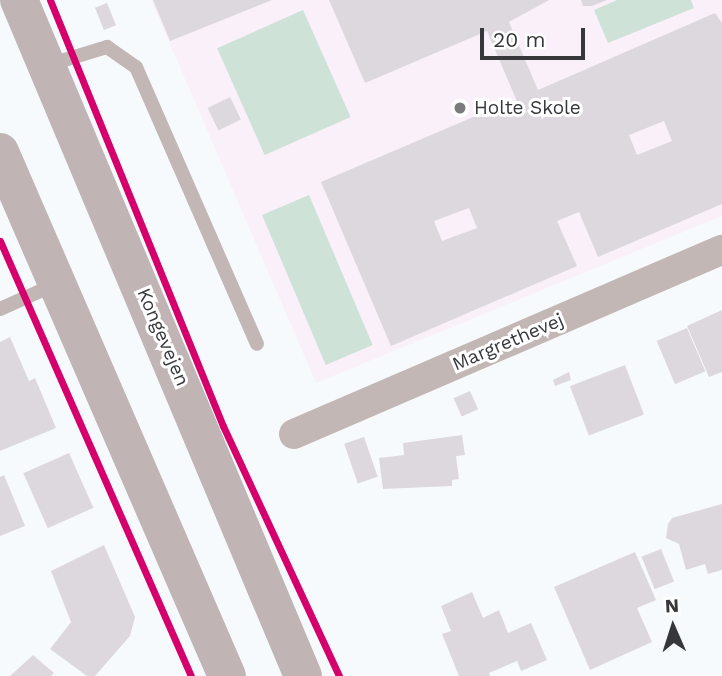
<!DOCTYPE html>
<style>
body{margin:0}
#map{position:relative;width:722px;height:676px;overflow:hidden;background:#f7fafc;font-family:"Work Sans",sans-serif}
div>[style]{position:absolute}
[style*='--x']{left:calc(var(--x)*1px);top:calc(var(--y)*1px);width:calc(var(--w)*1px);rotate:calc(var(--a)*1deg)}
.education>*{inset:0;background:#f9f0fa}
.green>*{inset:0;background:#cfe2d7;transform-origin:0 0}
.building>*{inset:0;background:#ddd8de;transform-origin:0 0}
.lane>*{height:14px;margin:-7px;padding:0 7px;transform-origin:7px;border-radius:7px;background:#c2b7b5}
.street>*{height:30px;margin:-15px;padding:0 15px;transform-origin:15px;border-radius:15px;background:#c2b7b5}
.secondary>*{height:38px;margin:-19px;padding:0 19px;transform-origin:19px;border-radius:19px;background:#c0b5b4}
.cycleway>*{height:7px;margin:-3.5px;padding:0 3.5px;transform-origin:3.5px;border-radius:3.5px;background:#d6006c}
.dots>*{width:19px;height:19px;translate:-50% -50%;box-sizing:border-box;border:4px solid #fff;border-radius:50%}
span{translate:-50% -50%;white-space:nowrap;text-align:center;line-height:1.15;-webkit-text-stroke:6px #fff;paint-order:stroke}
.poi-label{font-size:19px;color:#35373a}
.left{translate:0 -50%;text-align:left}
.street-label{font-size:19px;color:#35373a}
.north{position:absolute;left:638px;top:592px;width:70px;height:70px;-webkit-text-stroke:5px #fff;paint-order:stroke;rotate:357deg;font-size:19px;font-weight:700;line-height:28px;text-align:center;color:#35373a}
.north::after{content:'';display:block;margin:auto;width:24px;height:32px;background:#35373a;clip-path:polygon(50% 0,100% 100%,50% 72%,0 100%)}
.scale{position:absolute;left:480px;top:28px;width:105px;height:32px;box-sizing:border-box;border:4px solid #35373a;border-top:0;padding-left:9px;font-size:21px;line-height:24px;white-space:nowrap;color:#35373a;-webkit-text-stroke:5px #fff;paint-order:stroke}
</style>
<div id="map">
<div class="education">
<i style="clip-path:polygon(151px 0,722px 0,722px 216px,316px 383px)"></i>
</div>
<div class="green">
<i style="clip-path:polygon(617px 0,691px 0,694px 8px,608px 43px,594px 10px)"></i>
<i style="left:303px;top:10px;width:117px;height:94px;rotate:66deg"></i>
<i style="left:309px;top:195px;width:163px;height:51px;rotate:67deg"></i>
</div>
<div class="building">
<i style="clip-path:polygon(153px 0,272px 0,170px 41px)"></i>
<i style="clip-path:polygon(evenodd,329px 0,549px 0,509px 22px,538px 90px,715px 13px,722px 23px,722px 204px,598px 257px,579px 212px,557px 221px,577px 266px,391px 346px,321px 182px,506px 103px,510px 110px,519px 106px,487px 31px,365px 83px,329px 0,664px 121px,672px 141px,637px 155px,629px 135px,664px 121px,329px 0,469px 208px,477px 228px,442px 241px,434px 221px,469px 208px)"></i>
<i style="clip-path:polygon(581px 0,607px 0,592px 6px,583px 6px)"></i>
<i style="left:107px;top:3px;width:24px;height:13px;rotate:68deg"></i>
<i style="left:230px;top:97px;width:25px;height:25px;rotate:64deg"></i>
<i style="clip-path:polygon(722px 310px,722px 372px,709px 377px,687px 326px)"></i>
<i style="left:687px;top:328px;width:47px;height:33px;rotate:67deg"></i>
<i style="clip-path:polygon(10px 337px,29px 381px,35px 378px,56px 428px,0 451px,0 342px)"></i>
<i style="left:625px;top:365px;width:53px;height:59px;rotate:69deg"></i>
<i style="clip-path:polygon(569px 372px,571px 380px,555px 386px,553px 380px)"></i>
<i style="left:470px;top:391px;width:20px;height:18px;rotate:66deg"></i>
<i style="clip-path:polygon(462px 435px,465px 455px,456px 456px,459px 479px,452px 480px,452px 486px,383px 489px,379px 458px,404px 455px,403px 443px)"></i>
<i style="left:364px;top:437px;width:42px;height:21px;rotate:71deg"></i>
<i style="left:69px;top:453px;width:60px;height:50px;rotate:66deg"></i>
<i style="clip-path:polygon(4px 475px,25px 526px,0 536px,0 477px)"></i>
<i style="clip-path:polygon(722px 504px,722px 570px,708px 574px,705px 564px,686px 570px,679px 544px,666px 538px,668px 524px,672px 518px)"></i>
<i style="clip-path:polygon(104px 545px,135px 617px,130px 636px,95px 676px,87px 676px,50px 649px,71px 622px,51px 571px)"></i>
<i style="left:661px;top:549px;width:35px;height:21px;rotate:68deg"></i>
<i style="clip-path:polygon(635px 552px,656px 600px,637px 608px,652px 642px,590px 670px,554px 587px)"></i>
<i style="clip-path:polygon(472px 592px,483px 618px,499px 610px,508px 633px,531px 623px,547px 660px,521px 671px,517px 661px,489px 673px,490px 676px,459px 676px,442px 634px,451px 631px,441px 606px)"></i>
<i style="clip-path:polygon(33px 655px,54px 673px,51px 676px,10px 676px)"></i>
</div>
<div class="lane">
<i style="--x:48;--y:65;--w:62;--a:-17"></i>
<i style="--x:107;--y:47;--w:35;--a:35"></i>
<i style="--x:136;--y:67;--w:302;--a:66.4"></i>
<i style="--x:0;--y:309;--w:61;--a:-24.1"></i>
</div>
<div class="street">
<i style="--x:294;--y:434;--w:466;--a:-23.3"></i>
</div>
<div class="secondary">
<i style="--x:19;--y:0;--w:733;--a:67.21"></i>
<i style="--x:0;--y:152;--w:571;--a:66.58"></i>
</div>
<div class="cycleway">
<i style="--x:50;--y:0;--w:460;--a:67.9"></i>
<i style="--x:223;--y:426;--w:276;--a:65.1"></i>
<i style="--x:0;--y:241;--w:475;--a:66.3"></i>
</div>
<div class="dots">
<i style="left:460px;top:108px;background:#797b7e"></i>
</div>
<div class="poi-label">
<span class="left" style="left:474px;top:108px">Holte Skole</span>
</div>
<div class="street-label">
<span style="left:163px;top:337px;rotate:67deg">Kongevejen</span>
<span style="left:508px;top:342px;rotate:-23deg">Margrethevej</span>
</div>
<div class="north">N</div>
<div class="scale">20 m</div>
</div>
